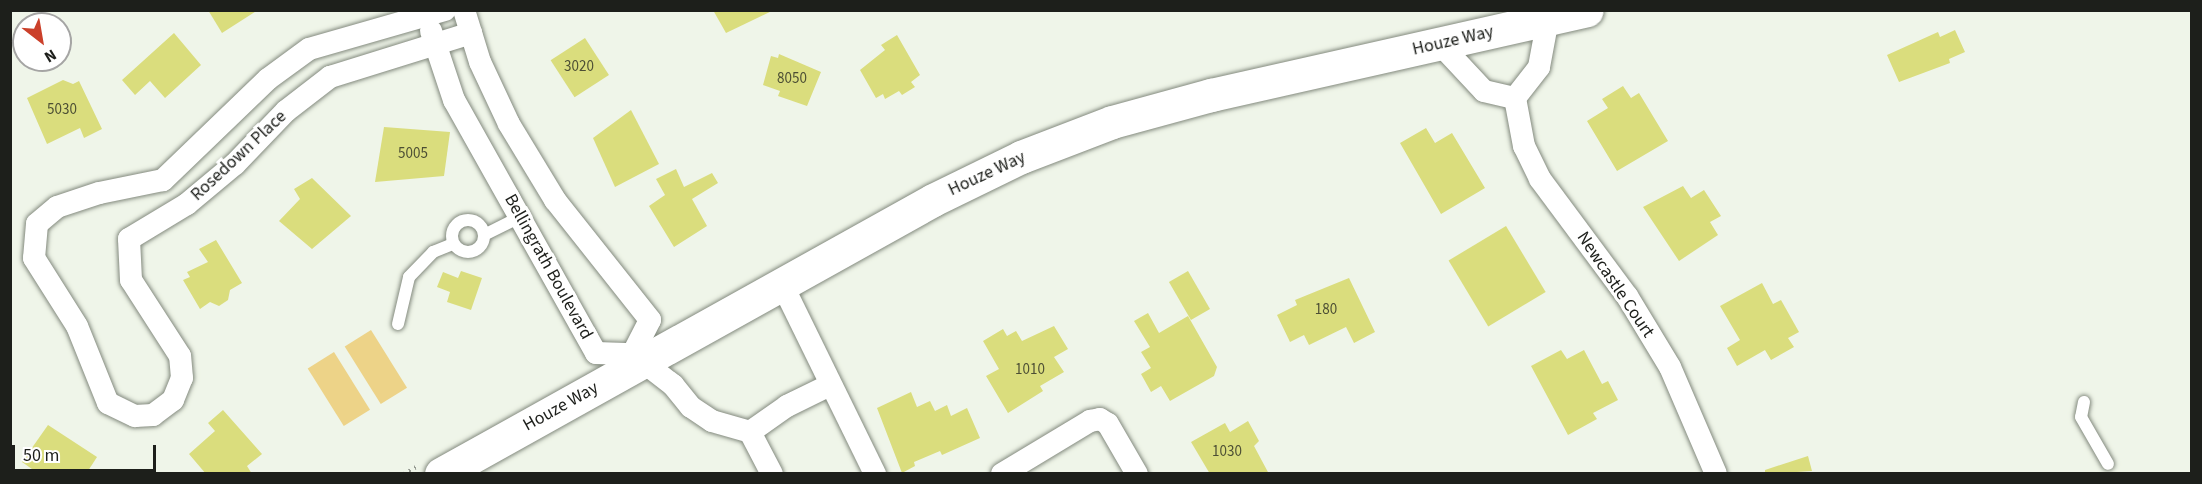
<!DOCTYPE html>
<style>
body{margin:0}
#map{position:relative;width:2202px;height:484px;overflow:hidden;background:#eff5e9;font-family:"Source Sans 3",sans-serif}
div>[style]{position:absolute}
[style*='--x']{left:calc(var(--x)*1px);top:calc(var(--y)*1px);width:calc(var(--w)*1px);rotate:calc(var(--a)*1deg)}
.green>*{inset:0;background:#edd388;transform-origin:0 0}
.building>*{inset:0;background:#dadd7d;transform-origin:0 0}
.path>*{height:4px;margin-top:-2px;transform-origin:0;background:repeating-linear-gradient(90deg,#969b92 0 1.5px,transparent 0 6px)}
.roads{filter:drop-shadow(0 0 2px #838a7e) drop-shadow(0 0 2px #838a7e)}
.lane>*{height:12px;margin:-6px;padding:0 6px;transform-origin:6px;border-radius:6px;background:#fff}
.lane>.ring{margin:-6px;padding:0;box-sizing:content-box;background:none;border:12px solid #fff;border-radius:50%}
.street>*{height:22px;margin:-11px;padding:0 11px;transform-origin:11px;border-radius:11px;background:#fff}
.secondary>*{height:33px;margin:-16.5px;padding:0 16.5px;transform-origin:16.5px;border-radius:16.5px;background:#fff}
span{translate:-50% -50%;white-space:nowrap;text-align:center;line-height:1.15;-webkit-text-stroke:6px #fff;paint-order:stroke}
.number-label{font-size:15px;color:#4c4e34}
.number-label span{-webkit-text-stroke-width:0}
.street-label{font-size:18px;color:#1d1f1b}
.frame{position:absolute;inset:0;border:12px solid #1d1f1b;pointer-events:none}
.north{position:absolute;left:12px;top:12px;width:60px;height:60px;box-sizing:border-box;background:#fff;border:2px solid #a5a5a4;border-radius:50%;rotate:149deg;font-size:16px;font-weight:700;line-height:24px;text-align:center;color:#1d1f1b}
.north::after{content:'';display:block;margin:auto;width:21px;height:27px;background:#cb402a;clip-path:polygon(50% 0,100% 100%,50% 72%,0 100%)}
.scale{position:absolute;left:12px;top:445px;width:144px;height:27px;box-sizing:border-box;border:3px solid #1d1f1b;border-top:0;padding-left:8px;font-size:18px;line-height:21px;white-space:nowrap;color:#1d1f1b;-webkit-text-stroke:4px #fff;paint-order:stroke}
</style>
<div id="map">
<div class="green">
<i style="left:371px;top:330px;width:68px;height:31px;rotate:58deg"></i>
<i style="left:334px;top:352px;width:68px;height:31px;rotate:58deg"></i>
</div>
<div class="building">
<i style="clip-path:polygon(208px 10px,258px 10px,222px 33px)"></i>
<i style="clip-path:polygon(713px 10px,774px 10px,726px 33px)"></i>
<i style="clip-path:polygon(1955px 30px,1965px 52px,1949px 59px,1950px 63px,1899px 82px,1887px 55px,1938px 32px,1940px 37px)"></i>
<i style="clip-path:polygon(174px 33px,201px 65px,165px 98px,150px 81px,135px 95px,122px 80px)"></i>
<i style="clip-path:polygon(897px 35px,920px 75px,911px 82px,915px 87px,902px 95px,899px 91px,885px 99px,883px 94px,876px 98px,860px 70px,885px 50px,881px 45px)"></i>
<i style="left:585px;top:38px;width:44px;height:41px;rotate:57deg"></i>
<i style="clip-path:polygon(779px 54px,821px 72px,807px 106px,778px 96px,780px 91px,763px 85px,771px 56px,778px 58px)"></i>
<i style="clip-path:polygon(63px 80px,73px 84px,79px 81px,102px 129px,84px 138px,80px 128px,47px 144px,27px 98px)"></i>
<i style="clip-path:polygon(1623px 86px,1631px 98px,1639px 93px,1668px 141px,1617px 171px,1587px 121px,1608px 108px,1602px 99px)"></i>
<i style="clip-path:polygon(631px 110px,659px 164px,615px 187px,593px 138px)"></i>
<i style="clip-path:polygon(384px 127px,450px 132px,444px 176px,375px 182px)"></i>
<i style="clip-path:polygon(1426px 128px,1435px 143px,1452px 133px,1485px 188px,1441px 214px,1400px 143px)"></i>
<i style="clip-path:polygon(676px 169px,684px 187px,712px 173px,718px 183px,692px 199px,707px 226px,674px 247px,649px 206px,665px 195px,656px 179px)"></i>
<i style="clip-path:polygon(312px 178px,351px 216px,312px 249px,279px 221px,300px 199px,294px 189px)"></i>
<i style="clip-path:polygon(1683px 186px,1691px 198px,1704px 190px,1721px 216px,1710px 222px,1718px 235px,1679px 261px,1643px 207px)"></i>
<i style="left:1506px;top:226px;width:77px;height:67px;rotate:59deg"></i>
<i style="clip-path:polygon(216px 240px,242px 283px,230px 290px,228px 300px,219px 306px,210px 302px,200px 309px,183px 280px,190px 277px,187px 272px,208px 262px,199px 249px)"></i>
<i style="clip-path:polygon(461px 271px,482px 278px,471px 310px,447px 302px,450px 292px,437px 287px,443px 272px,458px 278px)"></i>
<i style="left:1188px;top:271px;width:44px;height:22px;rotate:60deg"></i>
<i style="clip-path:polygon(1349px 278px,1375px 332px,1354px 343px,1346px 327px,1309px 345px,1304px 335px,1290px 342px,1277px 315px,1297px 305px,1295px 300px)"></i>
<i style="clip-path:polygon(1762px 283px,1773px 304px,1781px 300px,1799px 332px,1788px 338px,1794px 347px,1771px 360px,1765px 350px,1737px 366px,1727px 348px,1740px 340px,1720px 306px)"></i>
<i style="clip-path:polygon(1148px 313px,1159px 333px,1188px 316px,1217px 367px,1214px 376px,1170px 401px,1161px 386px,1151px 392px,1141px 374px,1151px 368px,1141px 352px,1150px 347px,1134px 321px)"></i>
<i style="clip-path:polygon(1054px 326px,1068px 349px,1054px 357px,1064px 372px,1040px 386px,1043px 391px,1008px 413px,986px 376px,999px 369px,983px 341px,1003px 329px,1007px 336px,1016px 331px,1022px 341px)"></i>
<i style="clip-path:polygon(1561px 350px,1567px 359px,1584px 350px,1602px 384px,1608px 381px,1618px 400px,1593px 413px,1597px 419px,1568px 435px,1531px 366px)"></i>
<i style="clip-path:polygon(911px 392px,917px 407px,930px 401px,935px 411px,947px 405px,951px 416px,967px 408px,980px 438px,942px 455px,940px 451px,914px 462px,915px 466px,902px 473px,877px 408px)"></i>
<i style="clip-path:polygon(223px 410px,262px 454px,247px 466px,252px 474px,206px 474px,189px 454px,215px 431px,208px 423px)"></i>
<i style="clip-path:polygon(1248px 421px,1259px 441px,1254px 446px,1269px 474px,1210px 474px,1191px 442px,1225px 423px,1230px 432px)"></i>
<i style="clip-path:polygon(48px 425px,97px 457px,86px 474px,39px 474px,22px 462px)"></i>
<i style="clip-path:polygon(1808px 456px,1812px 471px,1765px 474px,1765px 470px)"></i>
</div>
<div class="path">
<i style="--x:404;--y:474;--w:14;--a:-30"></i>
</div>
<div class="roads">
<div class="lane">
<i class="ring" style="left:452px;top:220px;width:20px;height:20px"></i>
<i style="--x:484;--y:235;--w:40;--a:-26.6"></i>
<i style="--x:398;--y:324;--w:48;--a:-76.8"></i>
<i style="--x:409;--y:277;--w:35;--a:-46"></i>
<i style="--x:433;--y:252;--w:22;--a:-22"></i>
<i style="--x:2084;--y:402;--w:15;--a:101"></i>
<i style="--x:2081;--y:417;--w:54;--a:60.1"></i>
</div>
<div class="street">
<i style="--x:445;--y:10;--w:141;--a:164"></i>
<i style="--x:309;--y:49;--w:51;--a:143.8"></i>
<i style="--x:268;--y:79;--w:146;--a:136.1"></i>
<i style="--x:163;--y:180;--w:65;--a:168.5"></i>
<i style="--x:99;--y:193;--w:44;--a:161.6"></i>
<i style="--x:57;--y:207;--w:26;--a:140"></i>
<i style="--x:37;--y:224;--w:34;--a:95"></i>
<i style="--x:34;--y:258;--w:80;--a:57.7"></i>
<i style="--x:77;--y:326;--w:83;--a:68.1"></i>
<i style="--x:108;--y:403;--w:30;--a:26"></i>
<i style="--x:135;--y:416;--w:18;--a:-3"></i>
<i style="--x:153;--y:415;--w:25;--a:-37"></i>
<i style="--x:173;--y:400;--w:24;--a:-68"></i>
<i style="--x:182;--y:378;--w:22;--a:-95"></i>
<i style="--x:180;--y:356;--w:90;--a:-122.8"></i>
<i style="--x:131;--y:280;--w:41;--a:-92.8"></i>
<i style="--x:129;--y:239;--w:68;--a:-31.1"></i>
<i style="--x:187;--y:204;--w:62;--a:-39.8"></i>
<i style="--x:235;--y:164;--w:74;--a:-46.1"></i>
<i style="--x:286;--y:111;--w:56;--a:-37.7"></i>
<i style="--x:330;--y:77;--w:148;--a:-17.3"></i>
<i style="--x:464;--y:10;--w:54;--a:72.9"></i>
<i style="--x:480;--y:62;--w:68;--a:64.9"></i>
<i style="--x:509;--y:124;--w:89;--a:58.8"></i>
<i style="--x:555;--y:200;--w:153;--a:51.6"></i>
<i style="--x:650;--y:320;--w:38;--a:117"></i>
<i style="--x:431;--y:31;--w:73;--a:71.6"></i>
<i style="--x:454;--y:100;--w:290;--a:60.7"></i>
<i style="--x:596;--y:353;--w:37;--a:2"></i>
<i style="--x:1440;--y:44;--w:64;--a:46.9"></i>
<i style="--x:1484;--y:91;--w:32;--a:13"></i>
<i style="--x:1515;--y:98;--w:39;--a:-52"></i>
<i style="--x:1539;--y:67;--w:49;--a:-79.4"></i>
<i style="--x:1515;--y:98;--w:49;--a:79.4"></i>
<i style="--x:1524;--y:146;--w:37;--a:64"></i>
<i style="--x:1540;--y:179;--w:146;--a:53.4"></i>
<i style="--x:1627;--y:296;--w:83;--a:58.8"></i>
<i style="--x:1670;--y:367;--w:116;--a:66.7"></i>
<i style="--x:782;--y:284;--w:212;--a:63.9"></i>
<i style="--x:633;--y:354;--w:51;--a:37.8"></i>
<i style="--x:673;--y:385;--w:28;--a:51"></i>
<i style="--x:691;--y:407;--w:25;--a:34"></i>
<i style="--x:712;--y:421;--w:40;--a:16"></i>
<i style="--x:750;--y:432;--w:47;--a:62.4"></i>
<i style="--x:750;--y:432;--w:45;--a:-35.1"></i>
<i style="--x:787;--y:406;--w:48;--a:-26"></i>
<i style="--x:1002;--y:474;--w:103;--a:-31.1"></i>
<i style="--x:1090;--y:421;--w:10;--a:-11"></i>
<i style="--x:1100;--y:419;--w:9;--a:32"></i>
<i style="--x:1108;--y:424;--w:58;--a:59.9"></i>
</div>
<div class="secondary">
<i style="--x:441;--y:474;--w:563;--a:-29.11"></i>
<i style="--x:933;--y:200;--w:98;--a:-26"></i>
<i style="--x:1021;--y:157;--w:97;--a:-21"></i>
<i style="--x:1112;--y:122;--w:103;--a:-15.3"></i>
<i style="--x:1211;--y:95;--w:385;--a:-12.7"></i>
</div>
</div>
<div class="number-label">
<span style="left:579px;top:67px">3020</span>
<span style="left:792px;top:79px">8050</span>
<span style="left:62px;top:110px">5030</span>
<span style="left:413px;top:154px">5005</span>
<span style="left:1326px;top:310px">180</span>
<span style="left:1030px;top:370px">1010</span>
<span style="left:1227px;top:452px">1030</span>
</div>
<div class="street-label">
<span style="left:1453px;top:41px;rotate:-13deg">Houze Way</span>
<span style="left:239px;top:156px;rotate:-43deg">Rosedown Place</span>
<span style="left:987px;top:174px;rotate:-25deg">Houze Way</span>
<span style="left:548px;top:267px;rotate:61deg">Bellingrath Boulevard</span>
<span style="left:1615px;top:285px;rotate:56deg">Newcastle Court</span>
<span style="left:561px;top:407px;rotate:-29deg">Houze Way</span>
</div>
<div class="frame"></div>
<div class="north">N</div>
<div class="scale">50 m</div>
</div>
